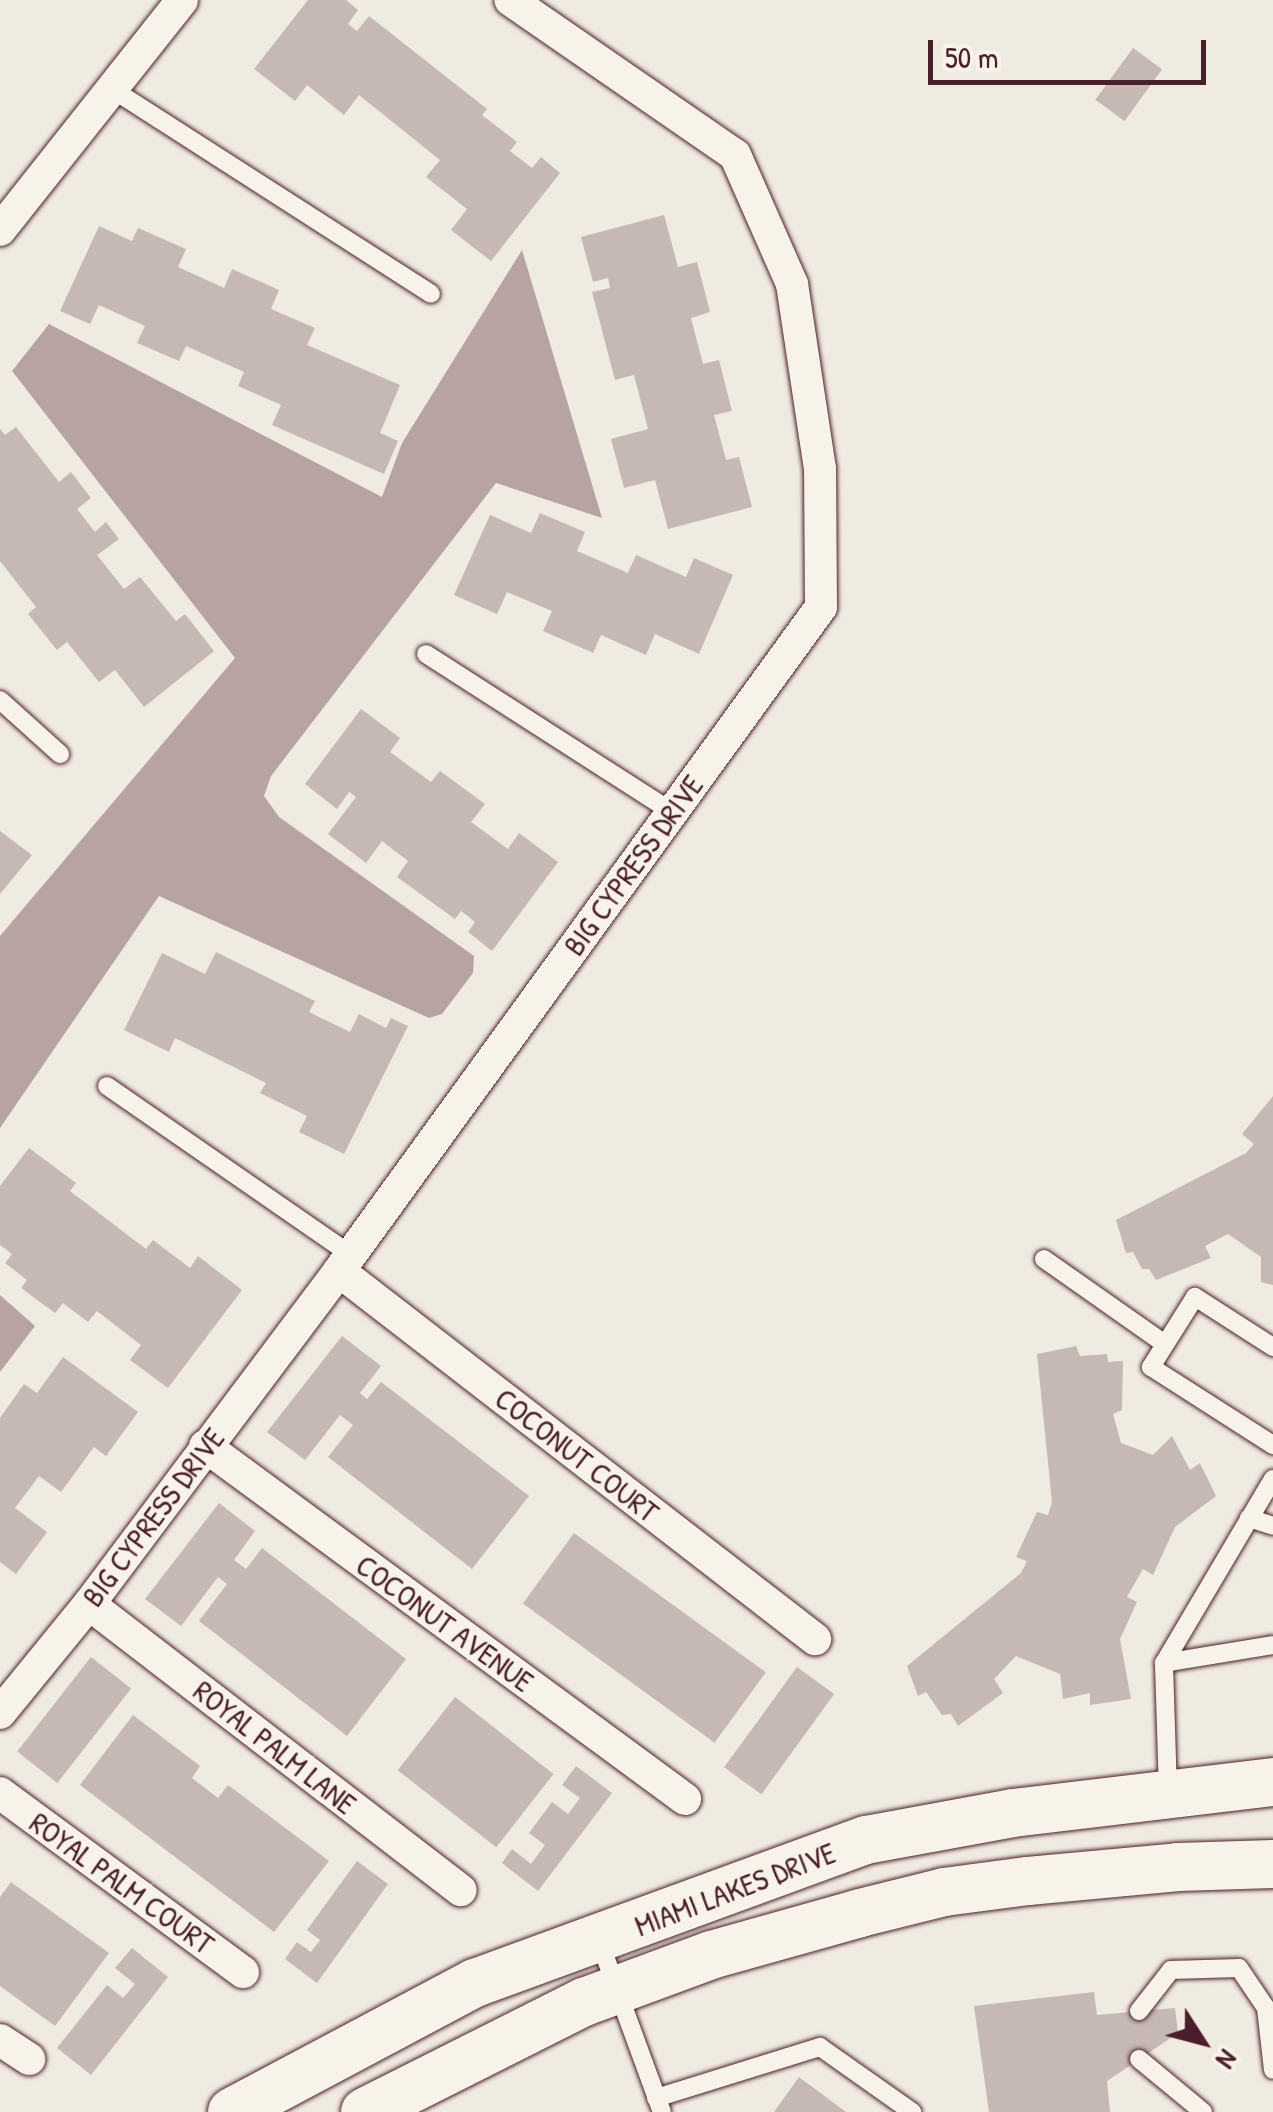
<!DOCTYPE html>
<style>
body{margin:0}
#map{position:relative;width:1273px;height:2112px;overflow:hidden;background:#f0ebe0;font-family:"Patrick Hand",sans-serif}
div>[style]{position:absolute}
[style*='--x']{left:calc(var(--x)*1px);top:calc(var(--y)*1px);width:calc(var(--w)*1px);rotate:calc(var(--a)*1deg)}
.water>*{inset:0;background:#b7a4a2}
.building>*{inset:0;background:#c6b8b3;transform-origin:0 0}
.roads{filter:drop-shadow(0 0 2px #4a1f2b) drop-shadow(0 0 2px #4a1f2b)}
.service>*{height:18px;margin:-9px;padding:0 9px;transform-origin:9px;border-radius:9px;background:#f7f3e8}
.minor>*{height:32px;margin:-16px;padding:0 16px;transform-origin:16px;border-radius:16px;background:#f7f3e8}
.secondary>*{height:48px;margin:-24px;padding:0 24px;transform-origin:24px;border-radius:24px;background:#f7f3e8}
span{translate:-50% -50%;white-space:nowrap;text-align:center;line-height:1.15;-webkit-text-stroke:8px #f7f3e8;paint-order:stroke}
.street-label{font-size:30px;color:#4a1f2b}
.north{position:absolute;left:1153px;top:1992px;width:100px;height:100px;-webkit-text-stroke:8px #f7f3e8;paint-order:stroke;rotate:126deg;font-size:28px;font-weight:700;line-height:40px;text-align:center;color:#4a1f2b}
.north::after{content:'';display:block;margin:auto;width:35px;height:45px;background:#4a1f2b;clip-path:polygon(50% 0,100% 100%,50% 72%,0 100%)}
.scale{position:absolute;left:928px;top:40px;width:278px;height:45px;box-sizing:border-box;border:5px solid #4a1f2b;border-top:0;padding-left:12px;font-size:30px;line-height:35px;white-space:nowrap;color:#4a1f2b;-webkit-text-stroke:8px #f7f3e8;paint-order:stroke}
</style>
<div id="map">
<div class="water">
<i style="clip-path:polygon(522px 250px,602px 518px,496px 483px,271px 776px,264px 796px,279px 817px,474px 956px,473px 973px,442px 1014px,429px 1018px,159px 896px,0 1128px,0 936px,235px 658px,12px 371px,49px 324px,382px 497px,402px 443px)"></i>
<i style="clip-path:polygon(0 1295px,35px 1326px,0 1372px)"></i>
</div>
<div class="building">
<i style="clip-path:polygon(308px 0,346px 0,358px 10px,348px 24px,357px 31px,369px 16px,487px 109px,482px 115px,517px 142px,510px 151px,532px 168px,541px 157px,560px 173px,491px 261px,451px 230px,467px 209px,426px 177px,440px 160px,359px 95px,344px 115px,307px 85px,295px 101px,254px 69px)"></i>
<i style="left:1133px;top:48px;width:36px;height:64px;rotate:36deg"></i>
<i style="clip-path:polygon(664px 215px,678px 267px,697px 262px,710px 312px,691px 318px,703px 364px,719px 360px,732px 411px,714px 415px,726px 460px,739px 457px,752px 507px,668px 529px,655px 480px,624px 488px,611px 439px,648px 429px,634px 375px,615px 380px,592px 292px,610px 288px,608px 278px,593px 282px,581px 237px)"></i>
<i style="clip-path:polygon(99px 226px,132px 241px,138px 228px,186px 249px,178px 267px,224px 288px,232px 269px,279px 290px,271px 309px,315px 328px,307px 345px,400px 385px,380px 433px,398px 441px,384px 474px,272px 425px,281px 405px,238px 386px,244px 372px,186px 346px,179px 361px,137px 343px,145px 326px,99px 305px,90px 324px,60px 311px)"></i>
<i style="clip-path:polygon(16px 427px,59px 482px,71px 472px,91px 498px,77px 509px,95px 532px,106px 522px,119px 539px,97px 555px,124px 589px,140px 577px,176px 621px,185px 614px,214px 651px,144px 707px,115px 670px,99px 682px,67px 642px,57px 650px,28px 614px,36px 607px,0 561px,0 429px,5px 435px)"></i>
<i style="clip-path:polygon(540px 513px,585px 532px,577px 551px,628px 573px,636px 555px,686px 577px,694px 558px,733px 575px,699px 654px,655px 634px,646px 655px,601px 635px,593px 653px,543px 631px,552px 611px,507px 592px,497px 614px,454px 595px,490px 515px,531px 533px)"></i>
<i style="clip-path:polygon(361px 709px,400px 738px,390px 752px,431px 782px,440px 771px,485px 804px,471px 822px,508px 849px,519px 833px,558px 862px,492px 951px,468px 932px,475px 922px,461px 911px,455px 919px,397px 877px,408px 861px,382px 841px,366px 863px,328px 834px,356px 797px,349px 792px,337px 809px,305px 784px)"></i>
<i style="clip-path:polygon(0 831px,32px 855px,0 894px)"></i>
<i style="clip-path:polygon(216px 952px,315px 1001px,309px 1012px,350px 1032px,359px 1014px,386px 1028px,391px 1018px,408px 1026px,344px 1154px,299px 1132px,307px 1116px,260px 1093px,266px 1083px,175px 1038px,169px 1052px,124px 1030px,162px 953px,205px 974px)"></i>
<i style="clip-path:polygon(1273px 1096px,1273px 1285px,1261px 1282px,1261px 1257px,1228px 1234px,1205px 1246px,1211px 1258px,1156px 1280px,1149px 1269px,1142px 1269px,1133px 1252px,1126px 1253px,1116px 1220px,1246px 1153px,1254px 1144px,1242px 1134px)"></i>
<i style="clip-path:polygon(29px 1148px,76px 1183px,70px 1191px,146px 1249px,153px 1240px,190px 1268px,198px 1256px,242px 1290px,168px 1388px,130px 1360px,141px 1345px,97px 1311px,88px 1322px,63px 1303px,55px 1313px,21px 1288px,27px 1280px,5px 1263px,12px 1254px,0 1245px,0 1186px)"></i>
<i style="clip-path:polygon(342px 1336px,381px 1366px,360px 1393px,367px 1399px,381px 1382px,529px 1496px,472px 1569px,328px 1457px,353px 1425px,340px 1415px,305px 1460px,267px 1432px)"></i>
<i style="clip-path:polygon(1076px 1346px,1080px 1356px,1107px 1354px,1108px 1362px,1123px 1361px,1122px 1410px,1113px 1414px,1121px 1443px,1153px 1455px,1172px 1436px,1190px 1470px,1200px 1463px,1216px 1496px,1175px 1527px,1153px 1575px,1143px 1569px,1127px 1597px,1137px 1602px,1120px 1639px,1131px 1699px,1090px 1705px,1090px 1693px,1063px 1699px,1060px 1674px,1016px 1656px,994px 1679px,1003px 1693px,958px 1726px,951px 1714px,942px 1715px,926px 1692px,918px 1696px,907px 1666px,1021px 1573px,1027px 1561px,1016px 1557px,1037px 1512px,1048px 1515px,1052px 1502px,1037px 1354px)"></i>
<i style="clip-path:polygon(63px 1357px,138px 1412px,106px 1456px,94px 1447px,61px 1492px,39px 1476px,15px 1508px,47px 1532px,16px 1574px,0 1562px,0 1418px,24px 1384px,37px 1393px)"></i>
<i style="clip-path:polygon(219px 1503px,255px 1531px,234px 1560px,246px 1569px,262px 1548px,406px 1659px,347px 1736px,199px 1621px,227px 1584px,218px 1577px,181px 1626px,145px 1599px)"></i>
<i style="left:574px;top:1533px;width:237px;height:87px;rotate:36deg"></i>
<i style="left:91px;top:1657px;width:51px;height:120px;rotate:38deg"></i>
<i style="left:797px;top:1667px;width:46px;height:124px;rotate:36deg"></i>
<i style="left:455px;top:1697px;width:125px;height:93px;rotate:38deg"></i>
<i style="clip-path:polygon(133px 1715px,200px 1766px,192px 1778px,218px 1798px,228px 1785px,329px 1861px,274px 1932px,80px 1785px)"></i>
<i style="clip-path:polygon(576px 1766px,612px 1793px,538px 1891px,502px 1863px,512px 1849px,531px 1864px,545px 1845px,529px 1833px,552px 1802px,568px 1814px,580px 1798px,562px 1785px)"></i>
<i style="clip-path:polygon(357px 1861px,388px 1884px,317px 1983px,285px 1959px,297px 1942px,311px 1952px,320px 1940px,307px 1930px)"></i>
<i style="clip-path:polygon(11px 1882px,109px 1953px,55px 2026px,0 1986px,0 1897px)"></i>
<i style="clip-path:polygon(132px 1948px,168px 1977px,91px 2075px,57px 2048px,107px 1985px,123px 1998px,135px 1984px,115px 1968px)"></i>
<i style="clip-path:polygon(1094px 1992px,1097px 2015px,1175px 2008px,1178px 2033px,1107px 2081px,1110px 2112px,989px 2112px,974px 2006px)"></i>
<i style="clip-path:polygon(799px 2077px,846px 2112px,774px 2112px)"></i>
</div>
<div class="roads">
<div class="service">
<i style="--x:112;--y:89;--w:379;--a:32.7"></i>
<i style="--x:426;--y:654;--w:292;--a:32.7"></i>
<i style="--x:0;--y:700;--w:81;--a:42"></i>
<i style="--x:107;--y:1086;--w:297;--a:34.7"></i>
<i style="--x:1044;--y:1259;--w:148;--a:35.1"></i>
<i style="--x:1273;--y:1347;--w:93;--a:-147.3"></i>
<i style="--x:1195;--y:1297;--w:83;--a:122.2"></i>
<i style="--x:1151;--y:1367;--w:145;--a:32.6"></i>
<i style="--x:1249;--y:1518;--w:25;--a:18"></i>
<i style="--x:1164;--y:1663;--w:110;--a:-9.4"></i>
<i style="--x:1168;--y:1792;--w:129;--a:-91.8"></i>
<i style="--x:1164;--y:1663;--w:214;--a:-59.4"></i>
<i style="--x:599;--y:1940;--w:183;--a:69.9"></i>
<i style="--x:1139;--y:2011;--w:52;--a:-52"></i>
<i style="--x:1171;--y:1970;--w:68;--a:-1.7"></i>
<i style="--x:1239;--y:1968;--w:48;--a:56"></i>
<i style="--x:1266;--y:2008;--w:62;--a:83.6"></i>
<i style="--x:1139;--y:2059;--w:83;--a:39.6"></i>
<i style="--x:656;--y:2098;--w:172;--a:-17.3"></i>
<i style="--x:820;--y:2047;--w:113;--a:35.2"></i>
</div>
<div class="minor">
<i style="--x:0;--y:230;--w:293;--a:-51.6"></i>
<i style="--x:339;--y:1271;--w:602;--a:37.71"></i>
<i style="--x:205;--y:1446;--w:596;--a:36.33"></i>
<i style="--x:89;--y:1604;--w:469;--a:37.6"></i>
<i style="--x:0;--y:1713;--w:141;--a:-50.8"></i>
<i style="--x:89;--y:1604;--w:416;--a:-53.1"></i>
<i style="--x:339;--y:1271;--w:820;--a:-54.02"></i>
<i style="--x:821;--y:607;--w:138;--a:-90.4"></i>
<i style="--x:820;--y:469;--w:187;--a:-98.6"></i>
<i style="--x:792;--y:284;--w:141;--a:-113.8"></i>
<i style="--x:735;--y:155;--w:273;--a:-145.4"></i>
<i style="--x:0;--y:1793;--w:302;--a:36.4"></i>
<i style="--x:0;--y:2040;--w:35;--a:33"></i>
</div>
<div class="secondary">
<i style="--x:232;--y:2112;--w:275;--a:-28"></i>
<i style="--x:475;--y:1983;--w:416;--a:-20.1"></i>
<i style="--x:866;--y:1840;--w:149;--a:-10.4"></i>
<i style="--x:1013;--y:1813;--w:262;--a:-6.8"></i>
<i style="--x:365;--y:2112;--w:245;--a:-26.7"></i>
<i style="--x:584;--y:2002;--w:135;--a:-20.3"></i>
<i style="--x:711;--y:1955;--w:155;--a:-15.7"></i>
<i style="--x:860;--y:1913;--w:87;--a:-14"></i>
<i style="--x:944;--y:1892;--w:85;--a:-7.5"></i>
<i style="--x:1028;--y:1881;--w:151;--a:-5.3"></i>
<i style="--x:1178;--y:1867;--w:95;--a:-1.8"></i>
</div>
</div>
<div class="street-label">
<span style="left:633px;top:865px;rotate:-54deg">BIG CYPRESS DRIVE</span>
<span style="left:577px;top:1455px;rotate:38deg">COCONUT COURT</span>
<span style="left:153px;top:1517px;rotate:-53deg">BIG CYPRESS DRIVE</span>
<span style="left:445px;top:1623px;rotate:36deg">COCONUT AVENUE</span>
<span style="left:275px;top:1747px;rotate:38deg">ROYAL PALM LANE</span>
<span style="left:122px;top:1883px;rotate:36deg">ROYAL PALM COURT</span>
<span style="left:735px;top:1889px;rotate:-21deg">MIAMI LAKES DRIVE</span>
</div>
<div class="north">N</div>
<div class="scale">50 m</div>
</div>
